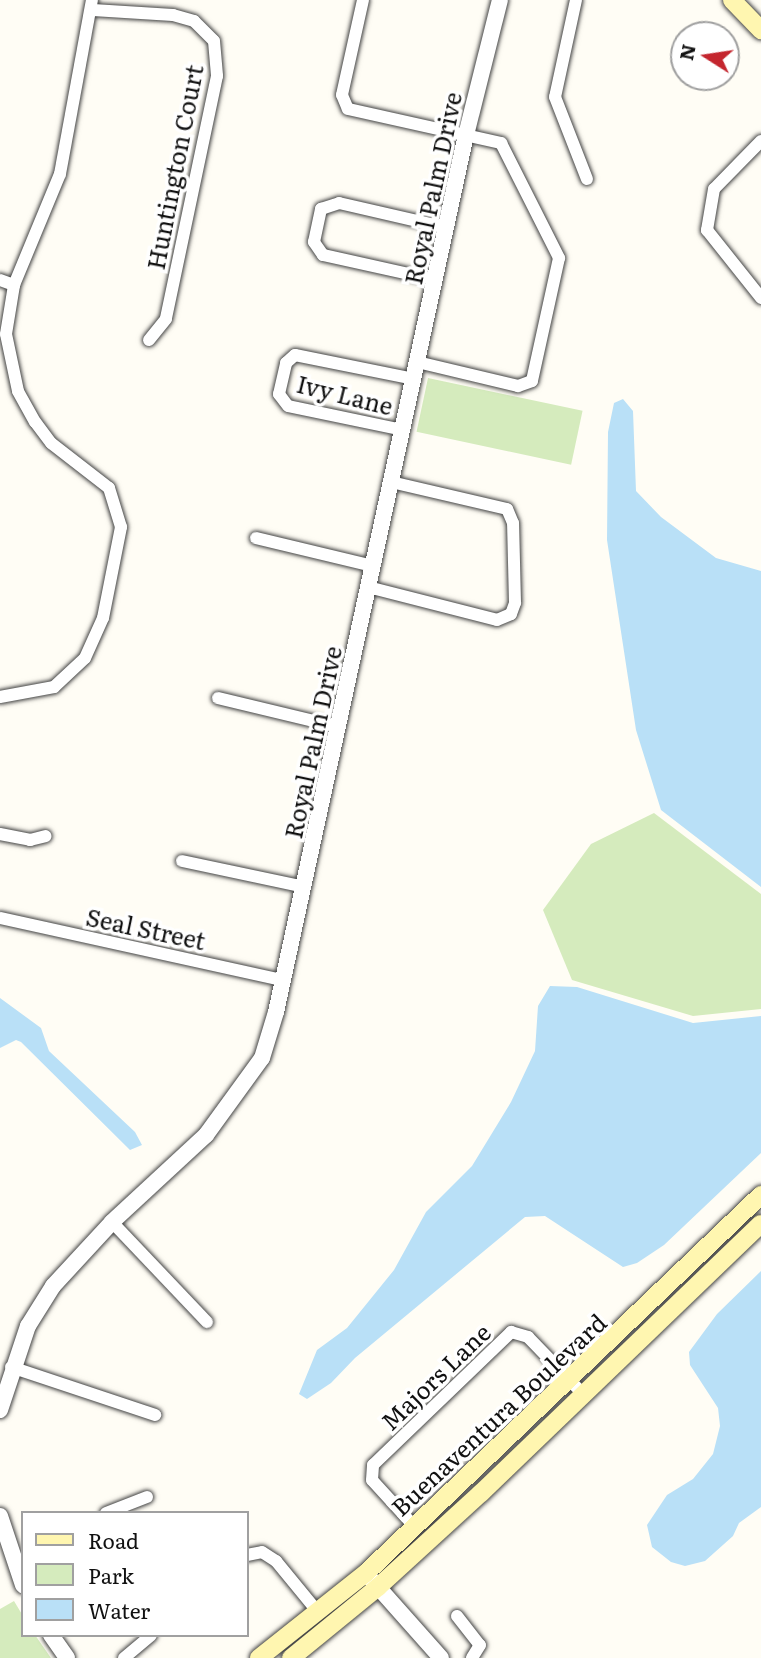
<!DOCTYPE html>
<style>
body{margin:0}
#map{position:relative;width:761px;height:1658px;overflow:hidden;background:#fffdf5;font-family:Literata,serif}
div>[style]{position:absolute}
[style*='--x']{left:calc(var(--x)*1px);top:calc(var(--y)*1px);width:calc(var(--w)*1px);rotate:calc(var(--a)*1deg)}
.green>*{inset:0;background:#d5ebbd;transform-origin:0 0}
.water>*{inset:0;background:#b9e0f7}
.roads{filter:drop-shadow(0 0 2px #444) drop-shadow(0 0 2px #444)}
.minor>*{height:12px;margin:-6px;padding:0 6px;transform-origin:6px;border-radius:6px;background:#fff}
.tertiary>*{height:16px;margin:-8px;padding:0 8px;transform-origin:8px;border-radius:8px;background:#fff}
.secondary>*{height:18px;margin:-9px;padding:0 9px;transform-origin:9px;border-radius:9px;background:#fff6b0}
span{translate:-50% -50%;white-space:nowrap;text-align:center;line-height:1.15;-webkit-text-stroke:7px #fff;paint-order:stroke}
.street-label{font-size:24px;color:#111}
.legend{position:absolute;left:21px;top:1511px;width:228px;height:126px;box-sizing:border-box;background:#fff;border:2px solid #a0a0a0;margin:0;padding:9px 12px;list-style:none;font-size:21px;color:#111}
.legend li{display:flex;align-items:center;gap:14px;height:35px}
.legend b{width:35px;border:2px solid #a0a0a0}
.north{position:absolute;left:670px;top:21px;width:70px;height:70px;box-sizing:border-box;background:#fff;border:2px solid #a0a0a0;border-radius:50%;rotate:282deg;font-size:19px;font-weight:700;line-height:28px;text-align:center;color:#111}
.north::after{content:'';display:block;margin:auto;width:24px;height:32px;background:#c4262e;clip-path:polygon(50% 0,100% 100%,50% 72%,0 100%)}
</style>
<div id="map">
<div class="green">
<i style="left:428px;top:378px;width:158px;height:55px;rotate:12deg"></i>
<i style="clip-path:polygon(654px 813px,761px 894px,761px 1009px,693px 1016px,572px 980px,543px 910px,591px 844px)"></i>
<i style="clip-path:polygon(14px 1601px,23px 1616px,23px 1635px,35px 1635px,51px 1658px,0 1658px,0 1609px)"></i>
</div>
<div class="water">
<i style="clip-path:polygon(623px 399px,633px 411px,636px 491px,661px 517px,716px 558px,761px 571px,761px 887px,661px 810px,636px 730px,607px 540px,608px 432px,614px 403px)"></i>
<i style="clip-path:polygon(550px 986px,577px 987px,693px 1023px,761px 1016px,761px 1153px,664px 1245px,637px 1263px,623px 1267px,545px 1216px,525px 1217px,355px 1358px,331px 1383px,307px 1399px,299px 1394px,317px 1350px,347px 1328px,394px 1270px,426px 1212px,472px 1166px,511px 1102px,535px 1051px,538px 1006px)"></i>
<i style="clip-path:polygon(0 998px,41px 1028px,49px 1051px,135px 1132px,142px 1145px,130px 1150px,21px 1042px,16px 1040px,0 1048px)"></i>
<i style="clip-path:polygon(761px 1271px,761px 1507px,739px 1523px,733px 1536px,705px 1561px,685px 1566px,671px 1562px,652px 1547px,647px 1525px,667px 1495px,693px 1479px,713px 1454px,720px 1426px,718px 1408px,690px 1365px,689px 1352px,717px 1314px)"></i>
</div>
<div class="roads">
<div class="minor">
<i style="--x:363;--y:0;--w:97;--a:102.5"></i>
<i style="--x:342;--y:95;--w:15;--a:67"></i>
<i style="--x:348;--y:109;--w:157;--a:12.5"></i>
<i style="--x:501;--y:143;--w:129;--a:63.2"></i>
<i style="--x:559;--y:258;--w:126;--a:102.4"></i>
<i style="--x:532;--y:381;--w:15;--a:160"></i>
<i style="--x:518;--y:386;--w:104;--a:-166.6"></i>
<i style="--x:576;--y:0;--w:99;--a:102.2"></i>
<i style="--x:555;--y:97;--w:88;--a:68.7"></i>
<i style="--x:93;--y:10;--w:80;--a:3.6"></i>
<i style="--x:173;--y:15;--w:22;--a:16"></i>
<i style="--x:194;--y:21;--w:28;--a:45"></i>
<i style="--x:214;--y:41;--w:35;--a:85"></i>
<i style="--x:217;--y:76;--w:248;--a:101.9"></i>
<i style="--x:166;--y:319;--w:27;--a:129"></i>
<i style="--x:761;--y:141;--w:67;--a:134.4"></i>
<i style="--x:714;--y:189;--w:42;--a:99.7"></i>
<i style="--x:707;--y:230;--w:87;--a:51.5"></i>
<i style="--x:0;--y:280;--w:15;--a:20"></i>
<i style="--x:436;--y:280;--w:116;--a:-167.5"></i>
<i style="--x:323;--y:255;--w:16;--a:-125"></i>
<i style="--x:314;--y:242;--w:34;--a:-78"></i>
<i style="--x:321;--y:209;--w:19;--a:-18"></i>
<i style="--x:339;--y:203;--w:111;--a:13"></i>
<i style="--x:403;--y:430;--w:117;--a:-168.2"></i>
<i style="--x:288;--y:406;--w:15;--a:-127"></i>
<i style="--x:279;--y:394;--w:32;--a:-77"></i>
<i style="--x:286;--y:363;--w:12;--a:-42"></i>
<i style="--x:295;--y:355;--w:121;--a:11.4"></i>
<i style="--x:256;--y:538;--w:120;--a:13.5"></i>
<i style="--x:368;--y:587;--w:133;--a:14.3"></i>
<i style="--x:497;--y:620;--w:15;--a:-23"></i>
<i style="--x:511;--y:614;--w:12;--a:-70"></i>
<i style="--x:515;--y:603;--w:80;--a:-91.4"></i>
<i style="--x:513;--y:523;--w:15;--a:-113"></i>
<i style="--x:507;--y:509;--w:119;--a:-166.9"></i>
<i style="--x:0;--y:697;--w:55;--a:-10.5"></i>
<i style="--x:54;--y:687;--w:42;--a:-43.1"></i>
<i style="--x:85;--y:658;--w:44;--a:-65.8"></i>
<i style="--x:103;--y:618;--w:93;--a:-78.8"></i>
<i style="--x:121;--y:527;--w:41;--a:-107.1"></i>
<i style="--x:109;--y:488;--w:73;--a:-142.2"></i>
<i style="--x:51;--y:443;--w:26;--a:-127"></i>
<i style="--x:35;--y:422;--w:35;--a:-119"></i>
<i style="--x:18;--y:391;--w:58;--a:-101.9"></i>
<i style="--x:6;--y:334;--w:50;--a:-80.7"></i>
<i style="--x:14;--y:285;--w:120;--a:-67.5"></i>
<i style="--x:60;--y:174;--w:177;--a:-79.6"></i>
<i style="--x:218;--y:698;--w:124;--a:13.5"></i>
<i style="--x:0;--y:834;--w:31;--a:11"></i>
<i style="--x:30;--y:840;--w:16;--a:-14"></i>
<i style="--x:182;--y:861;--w:125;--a:12"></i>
<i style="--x:0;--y:918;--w:290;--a:12.4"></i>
<i style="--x:112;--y:1222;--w:138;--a:46.5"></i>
<i style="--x:11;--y:1367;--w:152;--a:18.4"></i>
<i style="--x:106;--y:1513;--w:44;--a:-21.3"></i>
<i style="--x:414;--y:1526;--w:62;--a:-132.4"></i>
<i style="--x:372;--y:1480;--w:15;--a:-86"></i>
<i style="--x:373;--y:1465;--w:192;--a:-43.9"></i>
<i style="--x:511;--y:1332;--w:18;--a:16"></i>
<i style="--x:528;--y:1337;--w:81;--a:46"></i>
<i style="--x:247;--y:1555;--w:15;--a:-11"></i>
<i style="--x:262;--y:1552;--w:17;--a:33"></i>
<i style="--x:276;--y:1561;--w:65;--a:50.6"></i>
<i style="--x:457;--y:1616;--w:37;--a:52"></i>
<i style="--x:480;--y:1645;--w:15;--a:122"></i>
<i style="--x:124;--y:1658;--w:35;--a:-40"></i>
</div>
<div class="tertiary">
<i style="--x:0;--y:1410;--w:89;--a:-71.6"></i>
<i style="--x:28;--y:1326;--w:47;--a:-58"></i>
<i style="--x:53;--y:1286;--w:87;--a:-47.3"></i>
<i style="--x:112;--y:1222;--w:128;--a:-42.8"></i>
<i style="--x:206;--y:1135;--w:95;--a:-54"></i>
<i style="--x:262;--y:1058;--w:48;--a:-73.1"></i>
<i style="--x:276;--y:1012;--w:897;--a:-77.78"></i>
<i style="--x:466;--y:135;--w:139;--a:-75.9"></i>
<i style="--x:0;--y:1516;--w:73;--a:71.6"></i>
<i style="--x:370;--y:1578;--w:107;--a:48.4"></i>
<i style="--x:51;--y:1635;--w:28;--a:55"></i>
</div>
<div class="secondary">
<i style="--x:732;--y:0;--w:42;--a:46"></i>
<i style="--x:259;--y:1658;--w:137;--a:-38.5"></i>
<i style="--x:366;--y:1573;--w:547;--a:-43.74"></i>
<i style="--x:291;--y:1658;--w:112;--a:-39.2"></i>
<i style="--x:378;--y:1587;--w:139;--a:-42.4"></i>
<i style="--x:481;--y:1493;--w:388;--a:-43.9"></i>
</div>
</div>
<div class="street-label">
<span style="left:174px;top:167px;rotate:-79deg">Huntington Court</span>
<span style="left:432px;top:188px;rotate:-78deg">Royal Palm Drive</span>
<span style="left:345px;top:394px;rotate:14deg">Ivy Lane</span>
<span style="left:312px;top:742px;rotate:-78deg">Royal Palm Drive</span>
<span style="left:146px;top:928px;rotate:12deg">Seal Street</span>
<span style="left:435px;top:1376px;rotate:-44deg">Majors Lane</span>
<span style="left:498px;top:1414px;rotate:-43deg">Buenaventura Boulevard</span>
</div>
<ul class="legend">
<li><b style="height:9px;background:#fff6b0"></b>Road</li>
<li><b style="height:19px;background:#d5ebbd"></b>Park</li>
<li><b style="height:19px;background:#b9e0f7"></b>Water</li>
</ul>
<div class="north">N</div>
</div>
